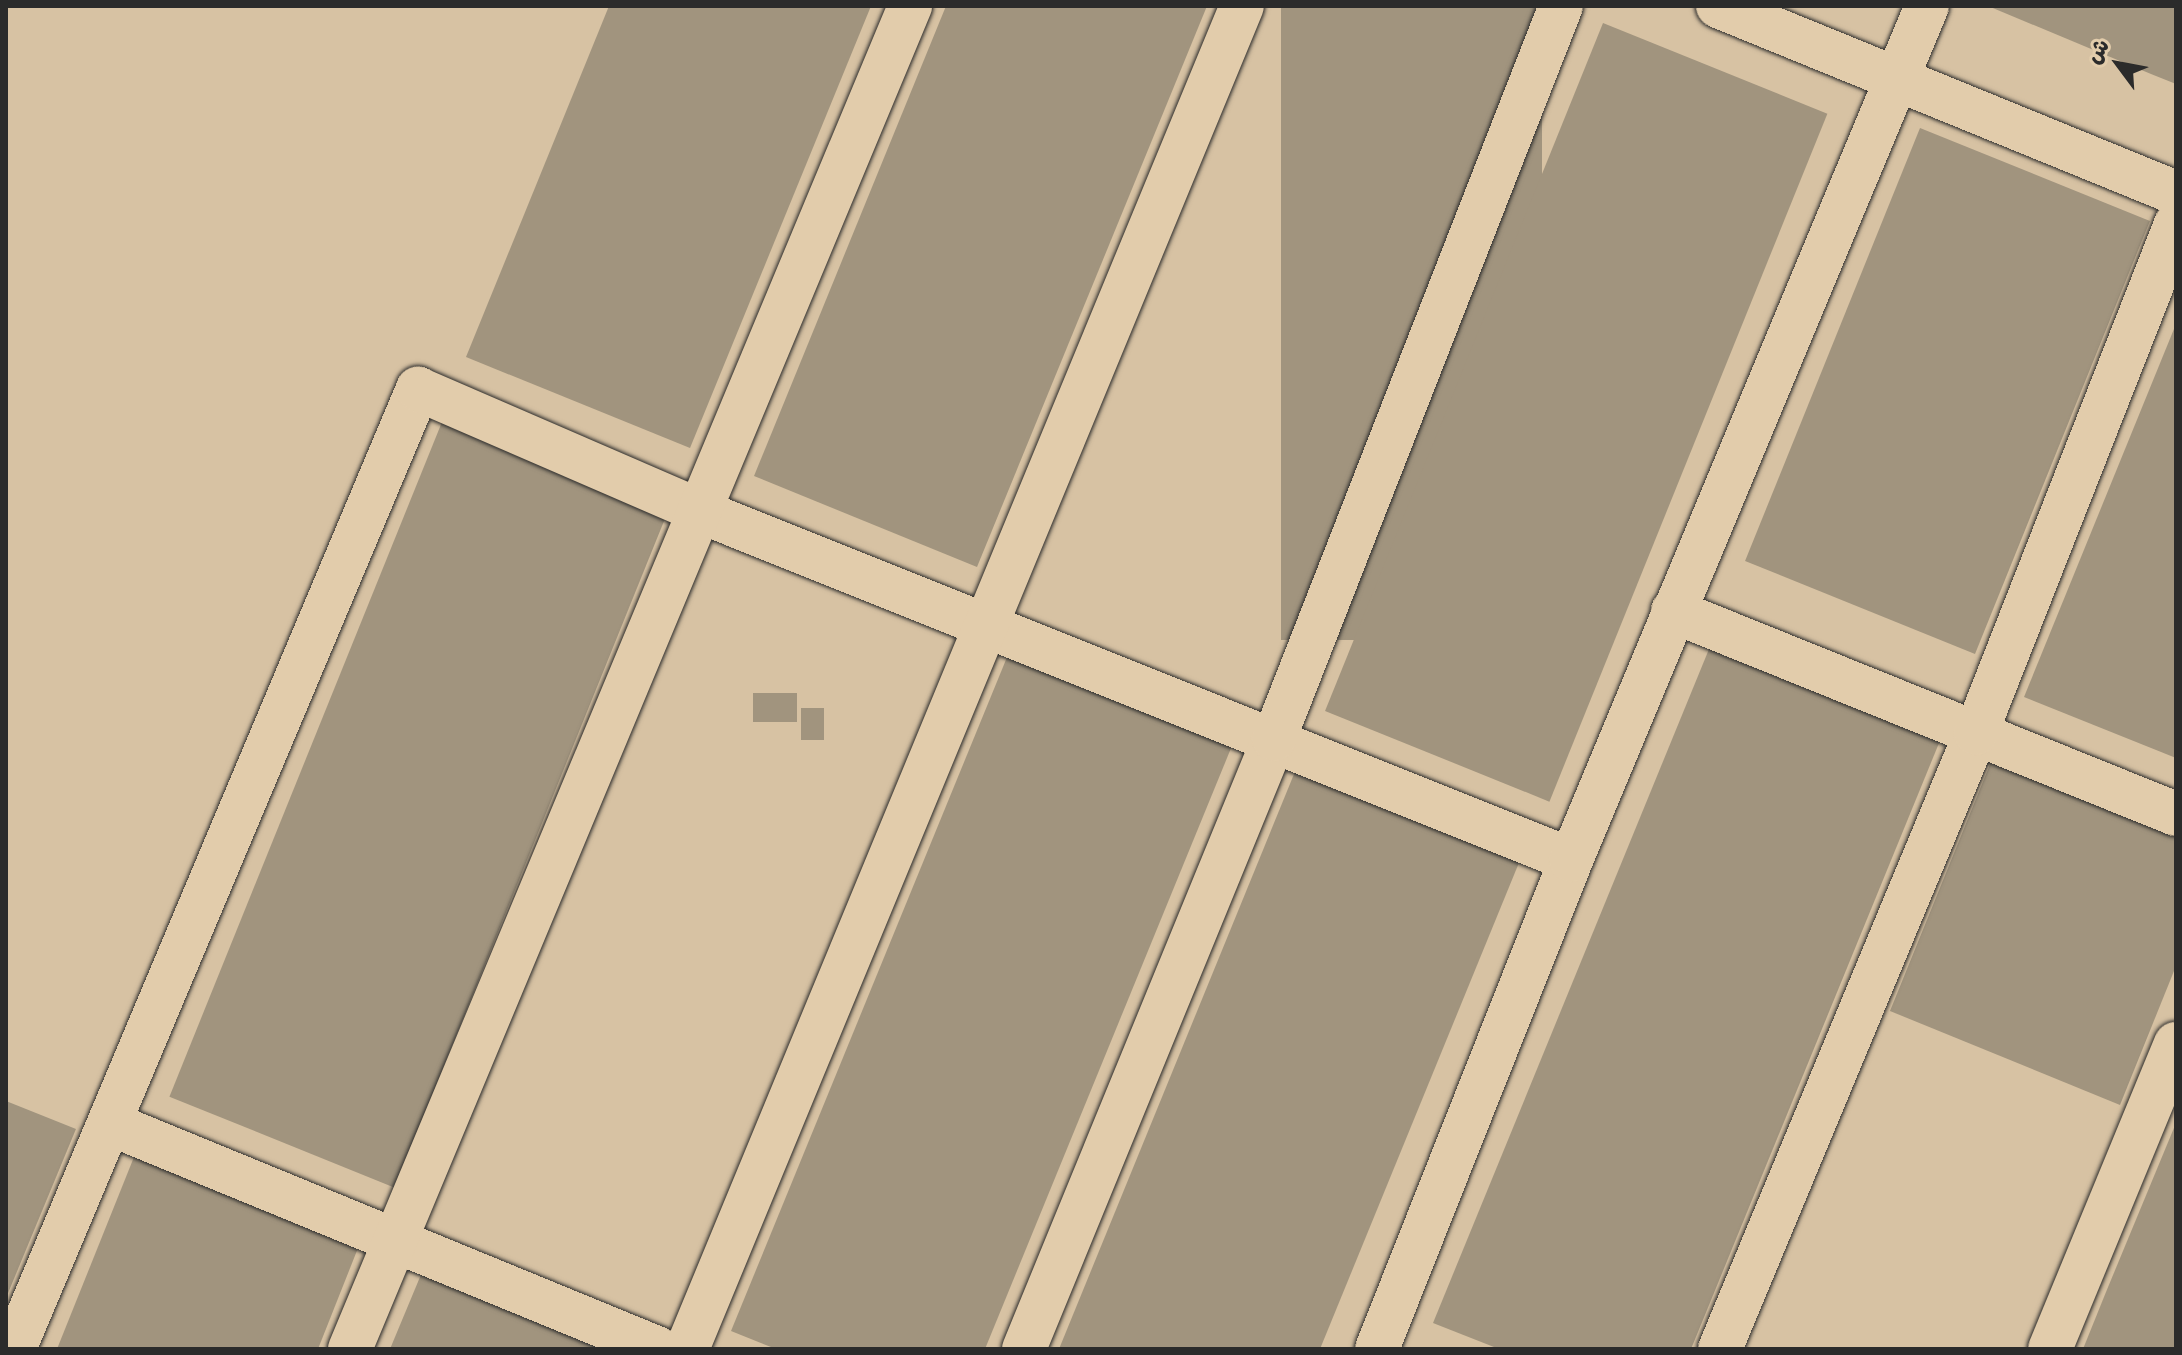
<!DOCTYPE html>
<meta charset="utf-8">
<style>
body{margin:0}
#map{position:relative;width:2182px;height:1355px;overflow:hidden;background:#d7c2a3;font-family:Sriracha,"Playpen Sans Arabic",sans-serif}
div>[style]{position:absolute}
[style*='--x']{left:calc(var(--x)*1px);top:calc(var(--y)*1px);width:calc(var(--w)*1px);rotate:calc(var(--a)*1deg)}
.building>*{inset:0;background:#a1947e;transform-origin:0 0}
.roads{filter:drop-shadow(0 0 2px #2b2b2b) drop-shadow(0 0 2px #2b2b2b)}
.minor>*{height:44px;margin:-22px;padding:0 22px;transform-origin:22px;border-radius:22px;background:#e2ccab}
.tertiary>*{height:44px;margin:-22px;padding:0 22px;transform-origin:22px;border-radius:22px;background:#e2ccab}
span{translate:-50% -50%;white-space:nowrap;text-align:center;line-height:1.15;-webkit-text-stroke:6px #e2ccab;paint-order:stroke}
.frame{position:absolute;inset:0;border:8px solid #2b2b2b;pointer-events:none}
.north{position:absolute;left:2078px;top:24px;width:80px;height:80px;-webkit-text-stroke:6px #e2ccab;paint-order:stroke;rotate:302deg;font-size:22px;font-weight:700;line-height:32px;text-align:center;color:#2b2b2b}
.north::after{content:'';display:block;margin:auto;width:28px;height:36px;background:#2b2b2b;clip-path:polygon(50% 0,100% 100%,50% 72%,0 100%)}
</style>
<div id="map">
<div class="building">
<i style="clip-path:polygon(609px 6px,871px 6px,690px 448px,466px 357px)"></i>
<i style="clip-path:polygon(946px 6px,1207px 6px,977px 567px,754px 476px)"></i>
<i style="left:1281px;top:6px;width:261px;height:634px"></i>
<i style="clip-path:polygon(1988px 6px,2176px 6px,2176px 84px,2151px 74px)"></i>
<i style="left:1603px;top:23px;width:242px;height:742px;rotate:22deg"></i>
<i style="left:1920px;top:128px;width:248px;height:467px;rotate:22deg"></i>
<i style="clip-path:polygon(2176px 324px,2176px 758px,2024px 697px)"></i>
<i style="left:444px;top:417px;width:243px;height:733px;rotate:22deg"></i>
<i style="clip-path:polygon(1716px 632px,1946px 726px,1691px 1349px,1499px 1349px,1433px 1323px)"></i>
<i style="clip-path:polygon(1012px 645px,1236px 736px,985px 1349px,776px 1349px,731px 1331px)"></i>
<i style="left:753px;top:693px;width:44px;height:29px"></i>
<i style="left:801px;top:708px;width:23px;height:32px"></i>
<i style="clip-path:polygon(1995px 752px,2176px 826px,2176px 966px,2120px 1105px,1890px 1011px)"></i>
<i style="clip-path:polygon(1301px 757px,1525px 848px,1320px 1349px,1059px 1349px)"></i>
<i style="clip-path:polygon(6px 1101px,76px 1129px,6px 1298px)"></i>
<i style="clip-path:polygon(2176px 1123px,2176px 1349px,2083px 1349px,2106px 1292px)"></i>
<i style="clip-path:polygon(138px 1147px,362px 1238px,318px 1349px,57px 1349px)"></i>
<i style="clip-path:polygon(425px 1265px,632px 1349px,390px 1349px)"></i>
</div>
<div class="roads">
<div class="minor">
<i style="--x:1673;--y:611;--w:542;--a:21.98"></i>
<i style="--x:111;--y:1124;--w:592;--a:22.32"></i>
<i style="--x:14;--y:1349;--w:1042;--a:-67.18"></i>
<i style="--x:418;--y:389;--w:309;--a:23.4"></i>
<i style="--x:702;--y:512;--w:936;--a:21.82"></i>
<i style="--x:350;--y:1349;--w:1455;--a:-67.36"></i>
<i style="--x:687;--y:1349;--w:1453;--a:-67.55"></i>
<i style="--x:1024;--y:1349;--w:659;--a:-67.71"></i>
<i style="--x:1274;--y:739;--w:787;--a:-68.62"></i>
<i style="--x:1377;--y:1349;--w:526;--a:-68.36"></i>
<i style="--x:1571;--y:860;--w:925;--a:-67.37"></i>
<i style="--x:1720;--y:1349;--w:667;--a:-67.43"></i>
<i style="--x:1976;--y:733;--w:547;--a:-68.55"></i>
<i style="--x:2050;--y:1349;--w:330;--a:-67.6"></i>
</div>
<div class="tertiary">
<i style="--x:1718;--y:6;--w:495;--a:22.2"></i>
</div>
</div>
<div class="frame"></div>
<div class="north">ش</div>
</div>
